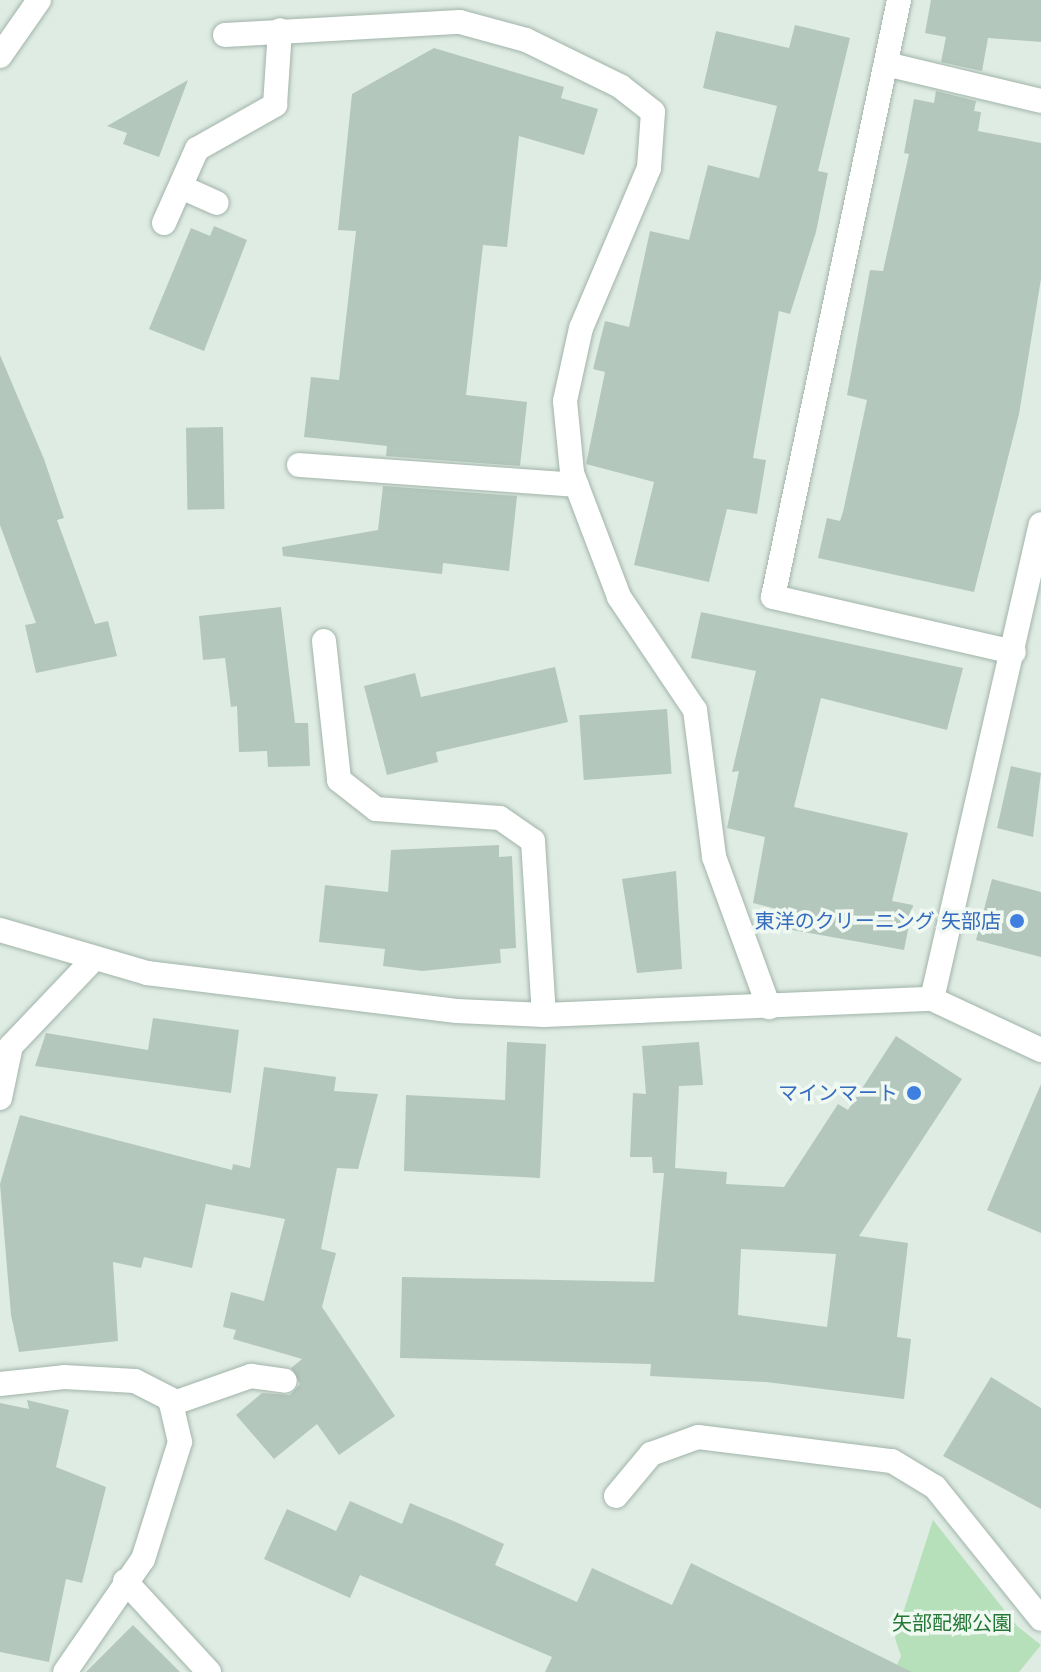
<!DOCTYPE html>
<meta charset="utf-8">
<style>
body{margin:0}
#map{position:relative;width:1041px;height:1672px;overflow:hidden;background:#dfece4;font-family:"DejaVu Sans","Noto Sans JP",sans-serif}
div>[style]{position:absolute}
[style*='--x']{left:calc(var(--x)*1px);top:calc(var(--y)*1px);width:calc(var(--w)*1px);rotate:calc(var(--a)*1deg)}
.green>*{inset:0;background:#b5e0b9}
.building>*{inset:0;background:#b4c7bc;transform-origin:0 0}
.roads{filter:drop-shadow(0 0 2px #a1b4aa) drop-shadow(0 0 2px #a1b4aa)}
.minor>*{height:24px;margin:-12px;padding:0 12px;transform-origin:12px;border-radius:12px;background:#fff}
.dots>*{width:22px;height:22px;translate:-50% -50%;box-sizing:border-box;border:4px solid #f0f8f2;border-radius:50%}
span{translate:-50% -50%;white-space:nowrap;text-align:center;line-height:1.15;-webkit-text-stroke:7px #f0f8f2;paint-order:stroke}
.shop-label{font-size:20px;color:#366cbe}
.right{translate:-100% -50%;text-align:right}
.park-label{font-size:20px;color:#247835}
</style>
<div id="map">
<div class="green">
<i style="clip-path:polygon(933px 1520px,1017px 1626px,1041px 1645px,1019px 1672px,894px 1672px,901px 1656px,895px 1638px)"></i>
</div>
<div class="building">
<i style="clip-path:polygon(931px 0,1041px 0,1041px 42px,988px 38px,982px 71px,941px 62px,946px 37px,925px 33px)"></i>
<i style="clip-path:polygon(795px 25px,850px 38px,818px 171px,828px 173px,816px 232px,790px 314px,779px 311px,753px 458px,766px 460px,757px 514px,727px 509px,709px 582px,634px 565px,654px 482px,586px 464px,605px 372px,593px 369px,605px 321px,629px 327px,650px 231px,689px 240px,708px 165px,759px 178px,777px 106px,703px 88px,716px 31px,789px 48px)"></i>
<i style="clip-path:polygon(434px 48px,564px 87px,561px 98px,598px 109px,584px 155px,519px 136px,507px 247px,483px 245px,466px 395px,527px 402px,520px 466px,386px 456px,387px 446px,304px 437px,311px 377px,339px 380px,356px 231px,338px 230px,352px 94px)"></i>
<i style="clip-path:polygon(188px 80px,159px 157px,123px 144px,127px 133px,107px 126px)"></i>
<i style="clip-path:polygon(936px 91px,976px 101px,974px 111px,981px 112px,978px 131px,1041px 143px,1041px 279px,1019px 414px,974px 592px,818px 558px,827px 518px,840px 521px,843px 512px,867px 400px,847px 395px,870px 270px,883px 271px,909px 154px,904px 153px,914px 99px,934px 103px)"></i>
<i style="clip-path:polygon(214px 226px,247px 240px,204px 351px,149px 329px,191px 228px,210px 236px)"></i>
<i style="clip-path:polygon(0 355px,44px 459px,64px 518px,57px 520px,95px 624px,108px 621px,117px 656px,36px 673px,25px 625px,36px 623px,0 525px)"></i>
<i style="left:223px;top:427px;width:82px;height:37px;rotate:89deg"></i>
<i style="clip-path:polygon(383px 486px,517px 496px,509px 571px,443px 563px,442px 574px,283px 556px,282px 547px,378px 530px)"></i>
<i style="clip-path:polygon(281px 607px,295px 723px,308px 723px,310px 766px,268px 767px,267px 751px,239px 752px,237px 706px,231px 707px,225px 658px,203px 660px,199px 616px)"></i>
<i style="clip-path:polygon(701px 612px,963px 668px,947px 730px,821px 698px,794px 807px,908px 833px,892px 901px,913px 905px,904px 950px,776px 927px,780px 910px,753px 903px,765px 837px,727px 828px,739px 771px,732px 772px,756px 671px,691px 658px)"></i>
<i style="clip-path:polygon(555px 667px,568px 722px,436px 752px,438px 762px,387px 775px,364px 686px,415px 673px,421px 697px)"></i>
<i style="left:667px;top:709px;width:65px;height:88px;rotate:86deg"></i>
<i style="clip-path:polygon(1011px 766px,1041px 773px,1033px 837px,997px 828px)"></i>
<i style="clip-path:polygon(499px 845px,499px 857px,512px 856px,516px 948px,500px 949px,501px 963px,422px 971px,383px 966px,385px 949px,319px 942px,325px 885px,388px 892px,391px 850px)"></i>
<i style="clip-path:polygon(676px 871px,682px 969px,637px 973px,622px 879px)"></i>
<i style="clip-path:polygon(992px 879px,1041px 892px,1041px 957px,976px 940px)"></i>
<i style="clip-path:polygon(153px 1018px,239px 1030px,231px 1093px,35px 1066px,46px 1033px,148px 1050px)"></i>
<i style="clip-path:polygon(evenodd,896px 1036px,962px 1079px,859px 1236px,908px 1243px,897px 1337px,911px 1339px,904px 1399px,766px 1382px,650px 1376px,651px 1364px,400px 1358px,402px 1277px,654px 1282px,664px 1173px,653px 1173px,652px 1157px,630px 1157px,633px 1093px,646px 1094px,642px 1046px,699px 1042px,703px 1085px,679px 1086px,675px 1168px,727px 1172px,726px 1184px,784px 1187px,838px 1104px,848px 1110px,896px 1036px,741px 1249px,836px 1254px,827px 1327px,738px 1315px,741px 1249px)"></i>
<i style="clip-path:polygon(507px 1042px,546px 1044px,540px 1178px,404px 1171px,406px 1095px,505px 1100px)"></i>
<i style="clip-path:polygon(264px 1067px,336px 1077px,334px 1091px,378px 1094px,358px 1169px,337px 1168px,321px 1249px,336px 1253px,322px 1307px,395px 1416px,339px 1455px,317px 1424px,274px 1459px,236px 1415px,262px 1393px,290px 1395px,300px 1384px,291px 1368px,302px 1359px,233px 1339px,236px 1330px,223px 1327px,231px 1292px,264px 1301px,285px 1219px,206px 1204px,192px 1268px,144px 1257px,141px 1268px,113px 1262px,118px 1341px,19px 1352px,11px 1315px,0 1184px,20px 1115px,232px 1170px,233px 1164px,250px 1168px)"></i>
<i style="clip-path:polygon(1041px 1084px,1041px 1233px,987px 1210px)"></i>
<i style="clip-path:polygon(991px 1377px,1041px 1408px,1041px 1509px,943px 1456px)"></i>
<i style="clip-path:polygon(27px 1400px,69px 1410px,56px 1467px,106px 1487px,82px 1583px,66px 1579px,49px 1662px,0 1652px,0 1403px,29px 1409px)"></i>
<i style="clip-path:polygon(350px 1501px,402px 1524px,410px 1503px,458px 1523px,504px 1544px,495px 1565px,577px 1602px,592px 1568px,672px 1605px,691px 1563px,912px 1672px,545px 1672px,552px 1657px,360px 1575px,350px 1598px,264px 1559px,287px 1509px,336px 1531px)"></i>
<i style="clip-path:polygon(133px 1625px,180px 1672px,86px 1672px)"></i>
</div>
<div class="roads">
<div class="minor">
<i style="--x:899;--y:0;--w:610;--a:101.92"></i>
<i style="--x:773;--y:597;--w:247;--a:12.9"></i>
<i style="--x:225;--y:35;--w:235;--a:-3.2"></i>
<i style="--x:460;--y:22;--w:68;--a:15.3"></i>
<i style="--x:526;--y:40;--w:105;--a:26.1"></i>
<i style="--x:620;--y:86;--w:42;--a:38.2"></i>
<i style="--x:653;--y:112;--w:56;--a:94.1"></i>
<i style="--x:649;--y:168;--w:174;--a:113"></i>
<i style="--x:581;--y:328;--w:75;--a:102.4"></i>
<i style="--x:565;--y:401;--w:72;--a:84.4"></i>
<i style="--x:572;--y:473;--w:133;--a:69.2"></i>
<i style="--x:619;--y:597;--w:136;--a:56.1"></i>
<i style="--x:695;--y:710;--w:148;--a:82.6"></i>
<i style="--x:714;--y:857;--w:160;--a:69.9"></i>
<i style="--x:0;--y:56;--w:68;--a:-55.1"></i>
<i style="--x:886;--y:64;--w:159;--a:13.4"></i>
<i style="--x:181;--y:187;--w:39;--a:24"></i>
<i style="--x:164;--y:223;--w:81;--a:-66"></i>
<i style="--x:197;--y:149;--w:90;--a:-29.4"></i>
<i style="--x:275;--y:105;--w:75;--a:-86.2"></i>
<i style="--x:299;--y:465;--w:278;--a:4.1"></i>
<i style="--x:324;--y:641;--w:140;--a:83.8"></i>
<i style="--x:339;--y:780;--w:47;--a:38.1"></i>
<i style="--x:376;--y:809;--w:124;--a:4.2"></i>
<i style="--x:500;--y:818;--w:40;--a:34.9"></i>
<i style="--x:533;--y:841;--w:174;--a:86.4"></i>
<i style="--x:0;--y:930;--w:153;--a:16.3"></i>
<i style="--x:147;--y:973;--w:312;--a:7"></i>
<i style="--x:457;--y:1011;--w:87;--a:2.6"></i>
<i style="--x:544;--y:1015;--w:388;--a:-2.4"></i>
<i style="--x:932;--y:999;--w:120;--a:25.1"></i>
<i style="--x:932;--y:999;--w:487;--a:-77.1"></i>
<i style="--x:0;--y:1098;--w:53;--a:-78.1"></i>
<i style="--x:11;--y:1046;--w:119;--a:-46.4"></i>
<i style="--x:0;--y:1384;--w:64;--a:-6.2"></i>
<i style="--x:64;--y:1377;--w:71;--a:3.2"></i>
<i style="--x:135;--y:1381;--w:39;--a:27"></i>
<i style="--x:170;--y:1399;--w:44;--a:76.9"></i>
<i style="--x:180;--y:1442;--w:123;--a:107.5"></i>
<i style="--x:143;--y:1559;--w:137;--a:124.6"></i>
<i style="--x:171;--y:1404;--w:85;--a:-19.3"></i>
<i style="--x:251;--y:1376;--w:34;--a:8"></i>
<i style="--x:616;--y:1496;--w:55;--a:-50.2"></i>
<i style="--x:651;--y:1454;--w:50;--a:-19.9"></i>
<i style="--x:698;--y:1437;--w:195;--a:7.1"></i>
<i style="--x:892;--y:1461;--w:50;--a:31.2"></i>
<i style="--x:935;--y:1487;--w:169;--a:51.2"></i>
<i style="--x:125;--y:1581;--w:124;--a:47.3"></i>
</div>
</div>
<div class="dots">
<i style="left:1017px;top:921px;background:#3f7fe0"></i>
<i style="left:914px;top:1093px;background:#3f7fe0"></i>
</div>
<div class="shop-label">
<span class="right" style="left:1001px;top:921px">東洋のクリーニング 矢部店</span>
<span class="right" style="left:898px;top:1093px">マインマート</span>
</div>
<div class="park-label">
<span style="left:952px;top:1623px">矢部配郷公園</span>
</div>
</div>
